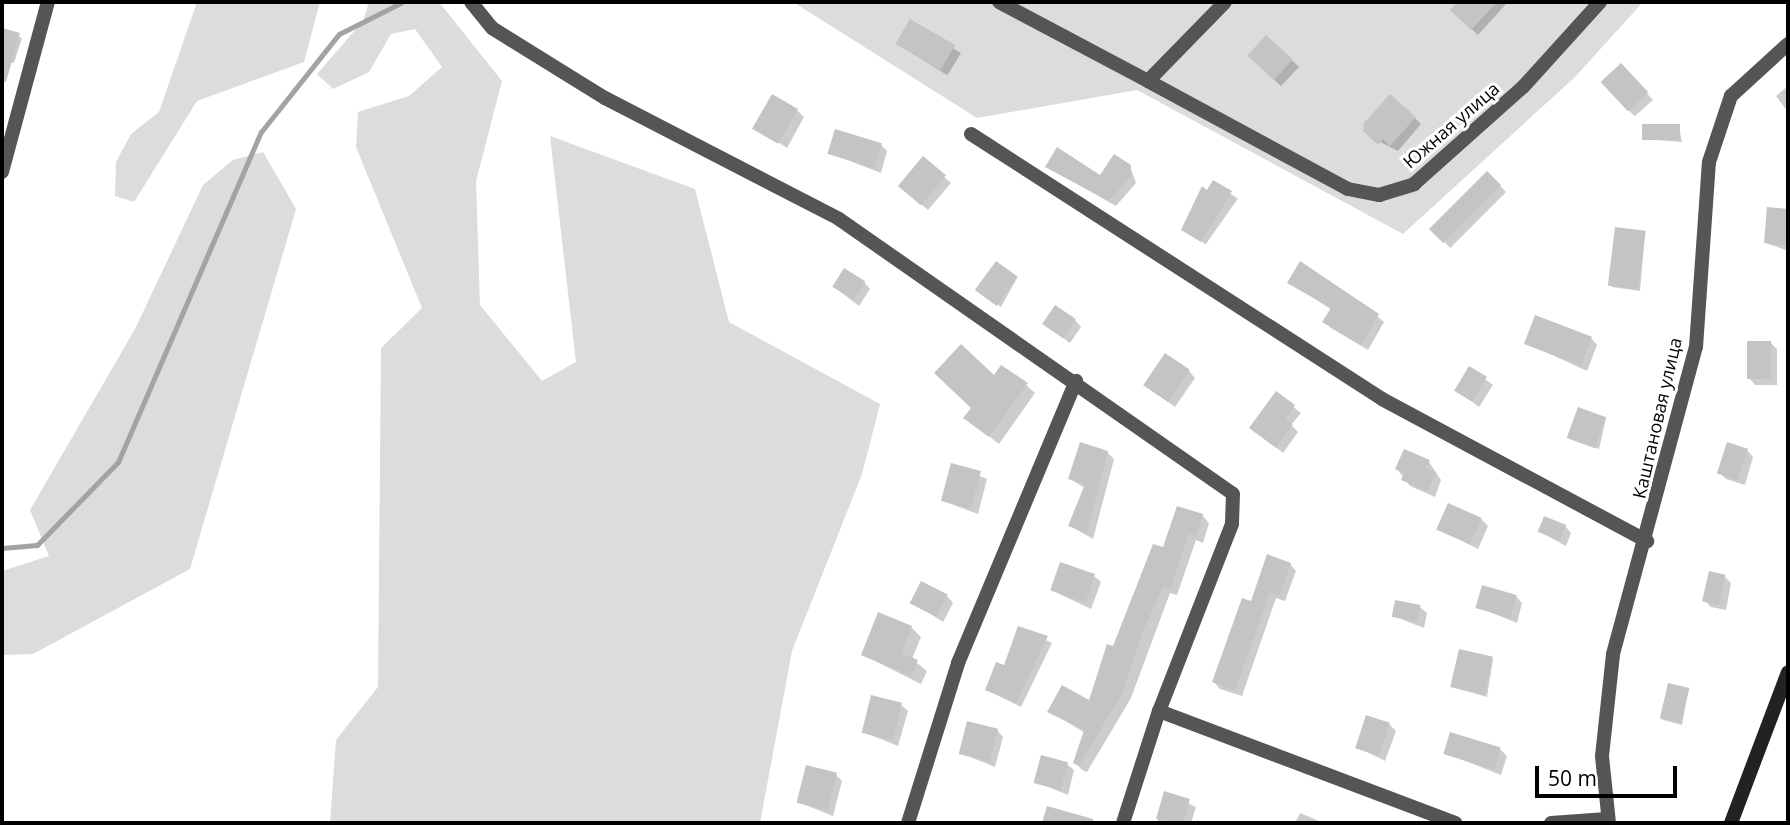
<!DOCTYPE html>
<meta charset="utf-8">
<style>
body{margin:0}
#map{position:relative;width:1790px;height:825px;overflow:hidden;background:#fff;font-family:"Open Sans",sans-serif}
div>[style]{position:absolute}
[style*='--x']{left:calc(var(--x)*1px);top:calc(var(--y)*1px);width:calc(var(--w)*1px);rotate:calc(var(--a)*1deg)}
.green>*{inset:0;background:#dcdcdc}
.shadow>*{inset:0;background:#0003;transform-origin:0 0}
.stream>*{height:5px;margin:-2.5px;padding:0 2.5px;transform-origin:2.5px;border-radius:2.5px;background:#a3a3a3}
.building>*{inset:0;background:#c4c4c4;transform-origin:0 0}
.street>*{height:14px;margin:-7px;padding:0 7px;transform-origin:7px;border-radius:7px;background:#555}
.secondary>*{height:14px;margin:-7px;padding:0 7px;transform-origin:7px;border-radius:7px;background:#222}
span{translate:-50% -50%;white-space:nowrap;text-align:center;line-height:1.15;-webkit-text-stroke:6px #fff;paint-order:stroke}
.street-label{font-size:18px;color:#000}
.frame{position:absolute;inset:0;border:4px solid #000;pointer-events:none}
.scale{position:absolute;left:1535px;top:766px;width:142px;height:32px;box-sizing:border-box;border:4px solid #000;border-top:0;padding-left:9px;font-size:21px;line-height:24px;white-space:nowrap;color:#000;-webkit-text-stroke:5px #fff;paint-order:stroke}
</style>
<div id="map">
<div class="green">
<i style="clip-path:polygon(197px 2px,320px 2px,304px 62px,197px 101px,134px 202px,115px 196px,116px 162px,131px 134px,159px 112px)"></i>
<i style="clip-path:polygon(369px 2px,439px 2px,502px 81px,476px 181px,480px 305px,542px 381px,576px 362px,550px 136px,695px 189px,729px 322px,880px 404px,862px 474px,792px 651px,760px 823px,330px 823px,336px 740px,378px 687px,381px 348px,422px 308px,356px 147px,358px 112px,409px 96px,442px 67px,415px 29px,391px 34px,369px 72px,333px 89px,317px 74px,363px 21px)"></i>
<i style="clip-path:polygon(793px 2px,1643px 2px,1575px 77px,1403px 234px,1137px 90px,977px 118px)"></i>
<i style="clip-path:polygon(263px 152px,296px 209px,190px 569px,33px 654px,2px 655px,2px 571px,49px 556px,30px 510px,135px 329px,203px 185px,233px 160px)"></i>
</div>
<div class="shadow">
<i style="clip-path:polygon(1460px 2px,1504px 2px,1506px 4px,1478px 35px,1452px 10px)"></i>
<i style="left:911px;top:22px;width:59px;height:26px;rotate:32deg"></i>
<i style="clip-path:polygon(2px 30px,22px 38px,14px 63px,2px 60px)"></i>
<i style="clip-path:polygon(1267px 37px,1299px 67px,1281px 86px,1256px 63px)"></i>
<i style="clip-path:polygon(1627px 72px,1653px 100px,1635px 116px,1628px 110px)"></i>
<i style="clip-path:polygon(1788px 86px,1788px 112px,1776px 96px)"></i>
<i style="clip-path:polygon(797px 110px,804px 117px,787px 148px,756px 128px)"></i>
<i style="clip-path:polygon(1415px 118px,1421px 124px,1398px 151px,1372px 138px)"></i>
<i style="clip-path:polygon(1679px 126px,1682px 142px,1644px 139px)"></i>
<i style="clip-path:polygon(881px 145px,887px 151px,881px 173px,829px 153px)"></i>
<i style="clip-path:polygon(1130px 166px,1136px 183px,1116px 206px,1047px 167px,1101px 178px)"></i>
<i style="left:1487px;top:173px;width:27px;height:79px;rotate:45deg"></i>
<i style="clip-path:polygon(944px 177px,951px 183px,928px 210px,906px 192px)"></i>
<i style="left:1214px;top:182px;width:29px;height:56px;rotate:35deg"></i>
<i style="clip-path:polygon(1769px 209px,1788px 211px,1788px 251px,1766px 243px)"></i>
<i style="clip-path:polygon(1645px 233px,1640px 291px,1612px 287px,1609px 284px)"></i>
<i style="clip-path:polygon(1017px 278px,1001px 307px,980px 292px)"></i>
<i style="clip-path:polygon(864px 282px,870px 289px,859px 306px,834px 287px)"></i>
<i style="clip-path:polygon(1289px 282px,1377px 316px,1384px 322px,1368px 350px,1331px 328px,1325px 322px,1332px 310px)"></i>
<i style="clip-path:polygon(1075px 320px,1081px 327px,1070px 343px,1045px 325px)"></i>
<i style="clip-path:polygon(1591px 338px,1597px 345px,1587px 371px,1526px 343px)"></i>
<i style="clip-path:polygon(1771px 343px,1777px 349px,1777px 385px,1755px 385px,1749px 378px)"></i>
<i style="clip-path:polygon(1469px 368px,1493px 385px,1479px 407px,1456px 389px)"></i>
<i style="clip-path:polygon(1189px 371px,1195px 378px,1175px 407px,1145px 385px)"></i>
<i style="clip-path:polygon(994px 378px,1026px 385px,1035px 393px,999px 444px,966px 418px)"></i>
<i style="clip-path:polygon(1277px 394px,1301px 413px,1291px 425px,1298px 432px,1283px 453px,1252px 428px)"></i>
<i style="clip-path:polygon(1606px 418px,1599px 449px,1569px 438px)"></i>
<i style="clip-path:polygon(1747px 450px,1753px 457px,1745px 485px,1726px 479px,1719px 472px)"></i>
<i style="clip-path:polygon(1107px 452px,1114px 459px,1093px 539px,1070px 526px,1085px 488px,1070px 479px)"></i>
<i style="clip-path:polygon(1429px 462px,1441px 480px,1435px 497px,1410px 486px,1397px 469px)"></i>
<i style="clip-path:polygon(952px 465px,987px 479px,978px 514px,943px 501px)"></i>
<i style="clip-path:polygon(1202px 515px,1209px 523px,1203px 543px,1196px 540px,1177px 595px,1170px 593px,1131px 698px,1087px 772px,1082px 770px,1075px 762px,1085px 733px,1049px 711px,1090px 703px,1165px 549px)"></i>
<i style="clip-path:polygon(1481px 519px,1488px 526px,1478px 549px,1439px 529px)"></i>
<i style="clip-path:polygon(1565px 526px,1571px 533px,1566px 546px,1540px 532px)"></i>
<i style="clip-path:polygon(1290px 564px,1296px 571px,1285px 601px,1276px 598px,1242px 696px,1220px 689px,1214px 682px,1252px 603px)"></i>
<i style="clip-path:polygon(1094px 576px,1101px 582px,1091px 609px,1051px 590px)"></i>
<i style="clip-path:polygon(1725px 577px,1731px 583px,1726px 610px,1711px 607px,1704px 600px)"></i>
<i style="clip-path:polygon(947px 596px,953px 603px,943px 622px,912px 602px)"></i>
<i style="clip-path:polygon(1516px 596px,1522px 603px,1517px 623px,1477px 607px)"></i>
<i style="clip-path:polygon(1420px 607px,1427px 613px,1424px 628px,1393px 616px)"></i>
<i style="clip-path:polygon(911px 627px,921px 637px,912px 659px,927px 671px,921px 684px,863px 655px)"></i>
<i style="clip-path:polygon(1019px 628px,1052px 643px,1021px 707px,987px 690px,1006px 667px)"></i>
<i style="clip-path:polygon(1493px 659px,1487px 697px,1452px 687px)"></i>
<i style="clip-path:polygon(1688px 690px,1682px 725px,1663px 720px,1660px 718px)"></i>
<i style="clip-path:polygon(901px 705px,908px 711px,898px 746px,863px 732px)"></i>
<i style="clip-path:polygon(1389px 724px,1396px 731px,1385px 761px,1357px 747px)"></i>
<i style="clip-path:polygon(997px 730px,1003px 737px,995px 767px,960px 753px)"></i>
<i style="clip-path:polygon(1500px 749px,1507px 756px,1501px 775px,1445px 753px)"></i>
<i style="clip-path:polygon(1067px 764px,1074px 770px,1068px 795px,1036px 782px)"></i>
<i style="clip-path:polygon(836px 775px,842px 781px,833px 816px,798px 802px)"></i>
<i style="clip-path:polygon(1165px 793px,1196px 807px,1191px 823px,1157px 823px)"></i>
<i style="clip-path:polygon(1300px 813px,1324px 823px,1295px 823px)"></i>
</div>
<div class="stream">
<i style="--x:2;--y:548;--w:35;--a:-5"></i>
<i style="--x:37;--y:545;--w:116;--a:-45.7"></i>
<i style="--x:118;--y:462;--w:360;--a:-66.6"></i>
<i style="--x:261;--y:132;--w:125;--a:-51.5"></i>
<i style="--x:339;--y:34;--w:69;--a:-26.6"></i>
</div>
<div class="building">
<i style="clip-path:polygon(1457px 2px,1497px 2px,1471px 30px,1450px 10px)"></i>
<i style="left:910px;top:19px;width:52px;height:29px;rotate:30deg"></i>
<i style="clip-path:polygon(2px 28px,20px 33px,6px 82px,2px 81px)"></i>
<i style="left:1266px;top:35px;width:36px;height:28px;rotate:42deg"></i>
<i style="left:1621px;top:63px;width:40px;height:28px;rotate:47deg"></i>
<i style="left:772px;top:94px;width:30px;height:40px;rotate:30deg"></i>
<i style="clip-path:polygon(1390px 94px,1416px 117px,1390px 146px,1383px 139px,1378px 145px,1363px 131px,1364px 123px)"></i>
<i style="left:1680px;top:124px;width:16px;height:38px;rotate:90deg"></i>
<i style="left:835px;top:129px;width:49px;height:26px;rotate:17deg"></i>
<i style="clip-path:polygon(1057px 147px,1100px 175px,1114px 154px,1131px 165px,1130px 177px,1109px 201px,1045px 167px)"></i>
<i style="left:923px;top:156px;width:30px;height:39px;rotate:40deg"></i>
<i style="left:1487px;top:171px;width:20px;height:82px;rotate:45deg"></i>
<i style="clip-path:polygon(1213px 180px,1232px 191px,1201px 242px,1181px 230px,1202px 186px,1207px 190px)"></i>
<i style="clip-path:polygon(1767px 207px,1788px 209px,1788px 246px,1764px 243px)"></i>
<i style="left:1615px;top:227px;width:31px;height:59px;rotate:7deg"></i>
<i style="left:996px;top:261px;width:27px;height:36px;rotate:36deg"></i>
<i style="clip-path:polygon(1300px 261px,1379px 314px,1361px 345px,1322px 322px,1331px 308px,1287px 283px)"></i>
<i style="left:844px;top:268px;width:25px;height:22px;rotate:32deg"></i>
<i style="left:1055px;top:305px;width:25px;height:23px;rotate:34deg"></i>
<i style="left:1535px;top:315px;width:61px;height:31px;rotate:21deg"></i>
<i style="left:1747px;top:341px;width:24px;height:38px"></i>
<i style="clip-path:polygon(961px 344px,994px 375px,1001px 365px,1028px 383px,989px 437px,963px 418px,971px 408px,934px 373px)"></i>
<i style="left:1165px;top:353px;width:30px;height:39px;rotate:34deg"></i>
<i style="left:1469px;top:366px;width:21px;height:29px;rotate:31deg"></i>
<i style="clip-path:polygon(1276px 391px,1295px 405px,1285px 419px,1293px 424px,1276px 448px,1249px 428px)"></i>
<i style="left:1578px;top:407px;width:30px;height:33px;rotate:20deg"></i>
<i style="clip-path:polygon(1080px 442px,1108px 451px,1087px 533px,1068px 526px,1085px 484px,1068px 479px)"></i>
<i style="left:1727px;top:442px;width:22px;height:33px;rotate:18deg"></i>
<i style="clip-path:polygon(1404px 449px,1430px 460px,1426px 468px,1436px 472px,1428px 491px,1401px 480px,1404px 473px,1395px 469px)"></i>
<i style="left:951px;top:463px;width:31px;height:39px;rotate:15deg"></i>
<i style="left:1448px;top:503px;width:37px;height:29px;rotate:24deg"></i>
<i style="clip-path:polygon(1177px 506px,1203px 514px,1196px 536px,1189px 534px,1170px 589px,1163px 587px,1142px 633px,1124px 690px,1079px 766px,1073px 763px,1084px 730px,1047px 712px,1062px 685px,1089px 700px,1107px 644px,1113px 646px,1153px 544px,1163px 547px)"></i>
<i style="left:1544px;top:516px;width:24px;height:17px;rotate:22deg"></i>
<i style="clip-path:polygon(1267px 554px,1291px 563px,1279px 596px,1270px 592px,1235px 691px,1212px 682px,1242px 598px,1251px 601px)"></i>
<i style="left:1060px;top:562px;width:37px;height:30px;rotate:19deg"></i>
<i style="left:1709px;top:571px;width:17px;height:31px;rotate:13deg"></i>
<i style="left:921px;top:581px;width:30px;height:25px;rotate:27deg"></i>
<i style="left:1482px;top:585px;width:36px;height:24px;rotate:16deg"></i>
<i style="left:1395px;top:600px;width:26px;height:17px;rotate:11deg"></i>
<i style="clip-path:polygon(878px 612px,912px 626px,901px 653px,918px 660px,911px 676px,861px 655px)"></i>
<i style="clip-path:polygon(1018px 626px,1048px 636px,1016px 703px,985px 690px,996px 662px,1004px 665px)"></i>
<i style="left:1459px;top:649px;width:35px;height:39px;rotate:13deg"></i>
<i style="left:1668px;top:683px;width:22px;height:36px;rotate:13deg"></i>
<i style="left:871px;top:695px;width:32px;height:39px;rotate:14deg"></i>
<i style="left:1366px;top:715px;width:25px;height:35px;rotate:18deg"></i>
<i style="left:967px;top:721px;width:32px;height:34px;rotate:14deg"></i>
<i style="left:1450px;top:732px;width:53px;height:23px;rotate:17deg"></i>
<i style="left:1041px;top:755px;width:28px;height:29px;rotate:15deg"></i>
<i style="left:806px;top:765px;width:32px;height:39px;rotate:14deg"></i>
<i style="clip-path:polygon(1164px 791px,1190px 799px,1183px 823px,1156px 819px)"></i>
<i style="clip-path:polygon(1047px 806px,1093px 819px,1093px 823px,1042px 823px)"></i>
</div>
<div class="street">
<i style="--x:471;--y:2;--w:33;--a:51"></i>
<i style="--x:492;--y:28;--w:133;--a:31.8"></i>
<i style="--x:605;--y:98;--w:263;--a:27.3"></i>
<i style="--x:839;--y:219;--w:480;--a:34.9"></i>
<i style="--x:1233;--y:494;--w:30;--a:92"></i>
<i style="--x:1232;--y:524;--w:201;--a:111.3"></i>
<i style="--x:1159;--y:711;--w:317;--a:20.7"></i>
<i style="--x:999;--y:2;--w:169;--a:27.9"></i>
<i style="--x:1148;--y:81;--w:110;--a:-45.7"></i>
<i style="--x:1148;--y:81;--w:227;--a:28.4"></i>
<i style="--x:1348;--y:189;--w:32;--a:11"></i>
<i style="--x:1379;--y:195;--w:37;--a:-17"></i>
<i style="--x:1414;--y:184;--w:146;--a:-41.7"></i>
<i style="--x:1523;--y:87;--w:115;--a:-47.8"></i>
<i style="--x:971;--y:134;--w:489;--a:32.8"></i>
<i style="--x:1382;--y:399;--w:301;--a:28.2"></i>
<i style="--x:2;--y:172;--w:176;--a:-74.9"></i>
<i style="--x:908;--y:823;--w:168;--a:-72.6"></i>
<i style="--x:958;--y:663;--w:306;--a:-67.3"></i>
<i style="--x:1123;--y:823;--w:118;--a:-72.2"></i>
<i style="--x:1551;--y:823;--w:56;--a:-4.1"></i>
<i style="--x:1609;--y:823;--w:67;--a:-96"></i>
<i style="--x:1602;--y:756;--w:103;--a:-83.8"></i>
<i style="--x:1613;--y:654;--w:318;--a:-74.9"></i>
<i style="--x:1696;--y:347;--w:185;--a:-86"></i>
<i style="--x:1709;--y:162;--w:70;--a:-71.6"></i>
<i style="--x:1731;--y:96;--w:77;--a:-42.4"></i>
</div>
<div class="secondary">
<i style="--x:1731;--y:823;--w:161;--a:-69.3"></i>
</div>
<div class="street-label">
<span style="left:1451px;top:125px;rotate:-41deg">Южная улица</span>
<span style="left:1657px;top:418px;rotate:-77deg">Каштановая улица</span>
</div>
<div class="frame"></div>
<div class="scale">50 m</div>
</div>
